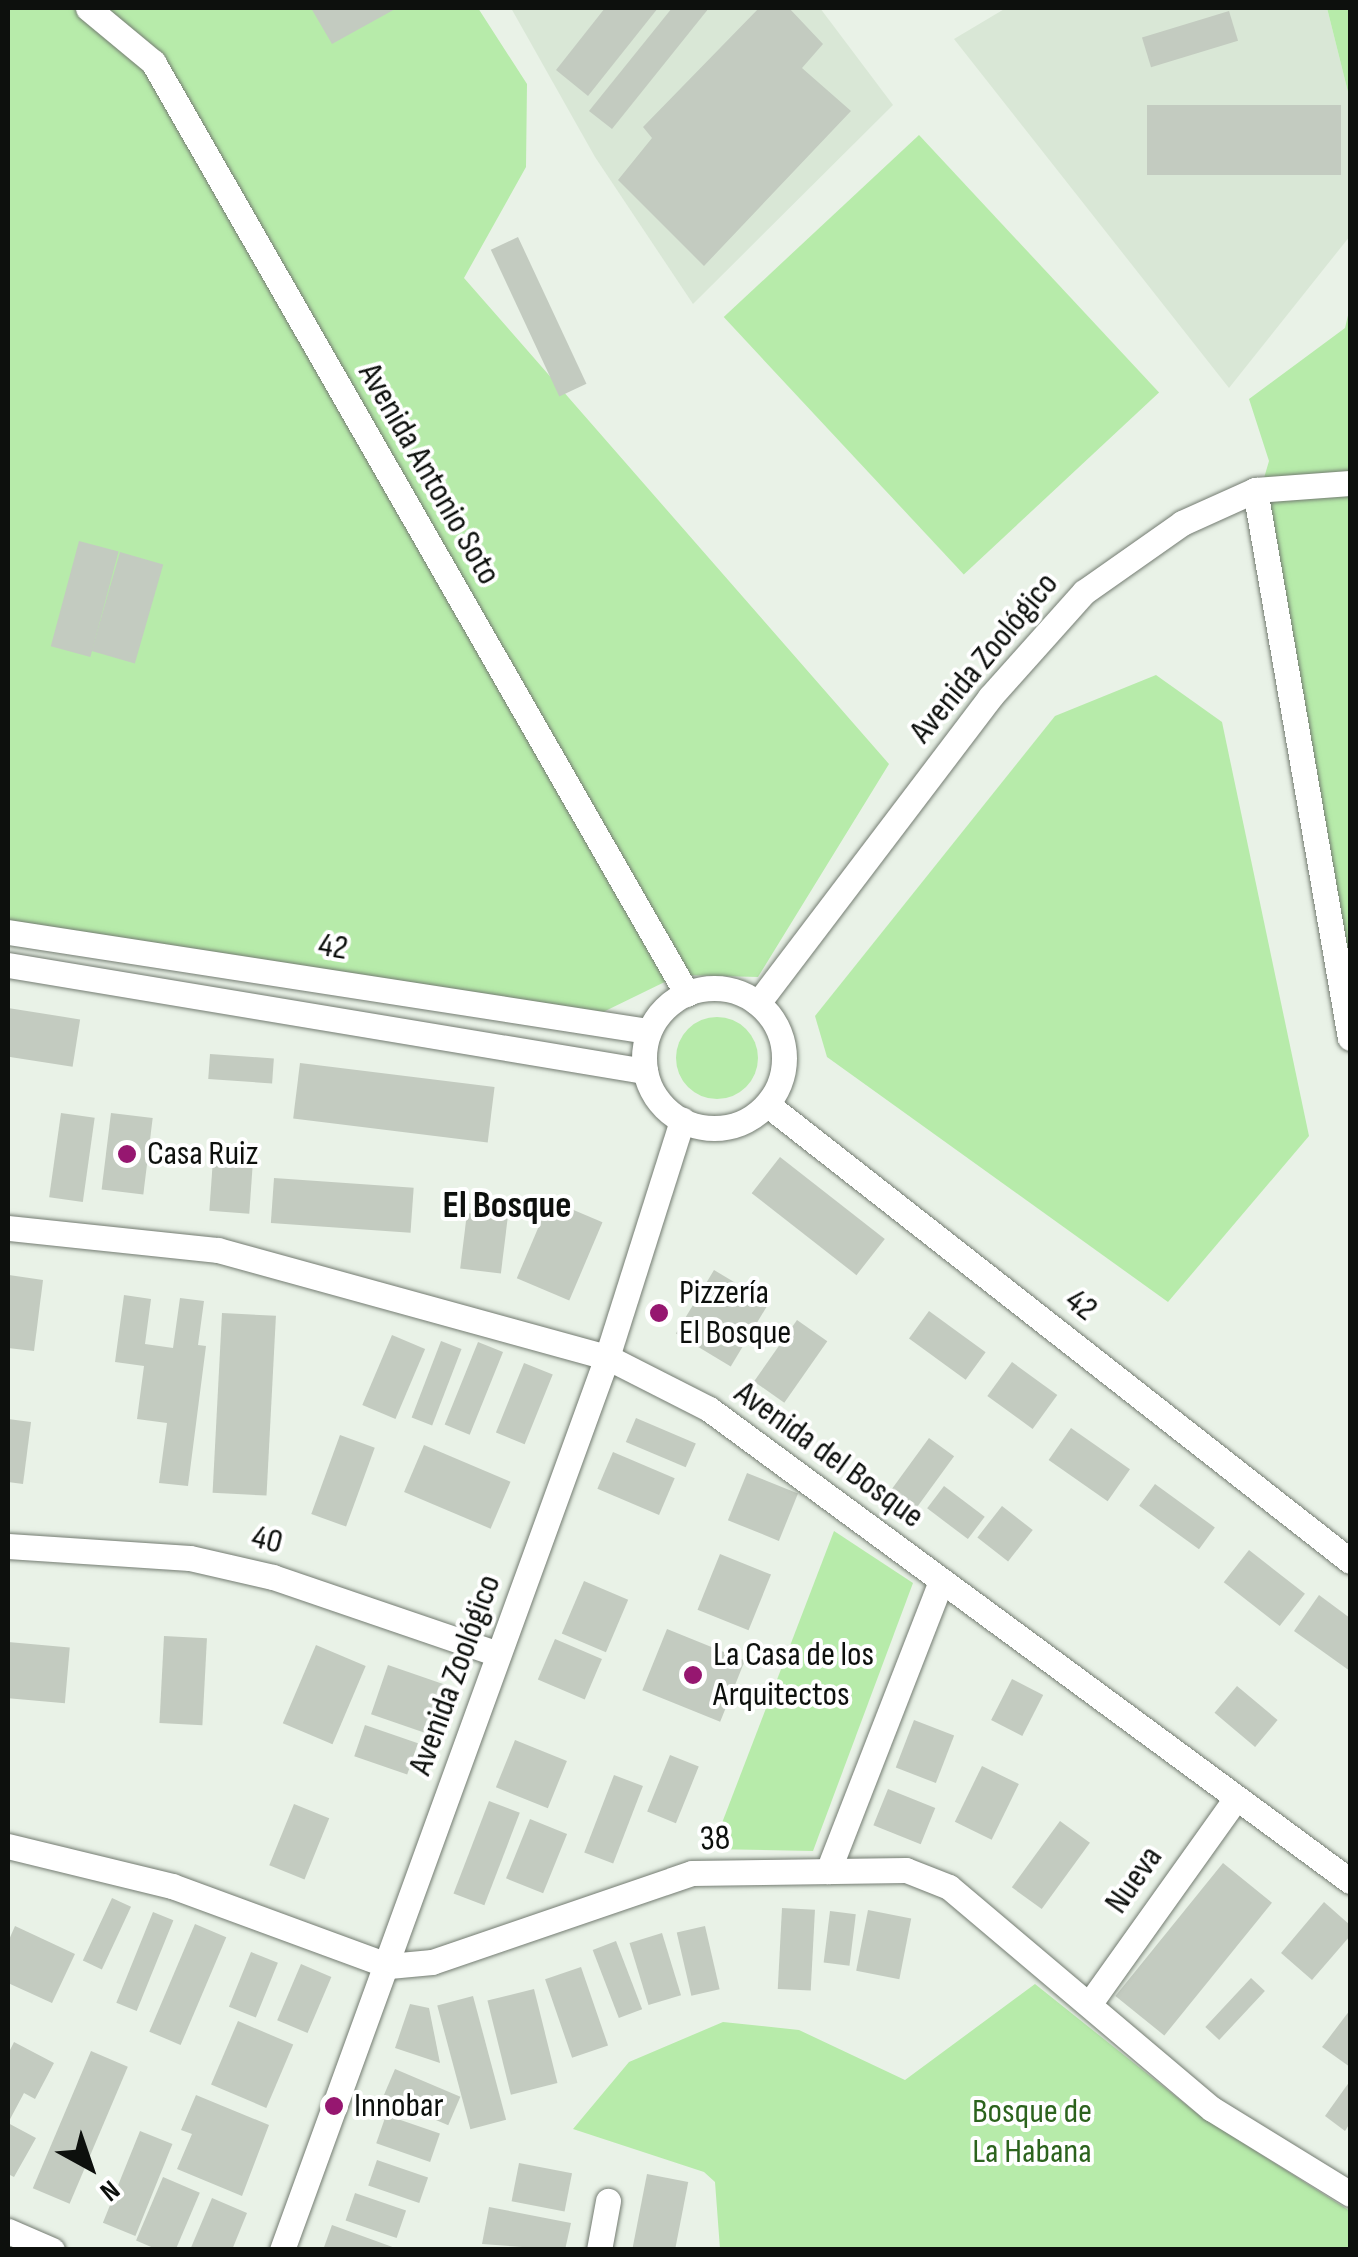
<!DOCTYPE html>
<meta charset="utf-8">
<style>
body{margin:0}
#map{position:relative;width:1358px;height:2257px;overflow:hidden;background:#e9f2e7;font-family:"Sofia Sans Condensed",sans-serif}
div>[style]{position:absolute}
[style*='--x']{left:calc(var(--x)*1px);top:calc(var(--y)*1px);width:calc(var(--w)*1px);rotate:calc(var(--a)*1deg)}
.built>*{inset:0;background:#d9e7d6}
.green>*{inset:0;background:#b7ebaa;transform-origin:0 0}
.round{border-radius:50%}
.building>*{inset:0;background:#c3cbc0;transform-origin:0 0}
.roads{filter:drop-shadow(0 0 2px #747c72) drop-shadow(0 0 2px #747c72)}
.minor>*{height:25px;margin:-12.5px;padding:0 12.5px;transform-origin:12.5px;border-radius:12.5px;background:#fff}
.minor>.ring{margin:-12.5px;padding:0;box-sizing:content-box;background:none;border:25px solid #fff;border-radius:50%}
.dots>*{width:28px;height:28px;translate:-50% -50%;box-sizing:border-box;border:5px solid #fff;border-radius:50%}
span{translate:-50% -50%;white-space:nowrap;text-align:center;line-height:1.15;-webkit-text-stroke:8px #fff;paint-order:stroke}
.street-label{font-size:35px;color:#0d100d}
.poi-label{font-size:35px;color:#0d100d}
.left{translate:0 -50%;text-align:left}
.park-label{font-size:35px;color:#2c631d}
.neighbourhood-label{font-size:38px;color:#0d100d;font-weight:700}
.frame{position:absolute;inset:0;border:10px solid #0d100d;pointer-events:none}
.north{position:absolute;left:40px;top:2117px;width:100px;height:100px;-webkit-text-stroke:8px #fff;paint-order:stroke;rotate:140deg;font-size:28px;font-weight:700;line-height:40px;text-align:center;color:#0d100d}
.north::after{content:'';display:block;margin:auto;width:35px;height:45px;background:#0d100d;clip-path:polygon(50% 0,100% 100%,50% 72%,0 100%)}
</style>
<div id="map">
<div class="built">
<i style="clip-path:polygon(511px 8px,820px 8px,893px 105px,693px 304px,595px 157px)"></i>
<i style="clip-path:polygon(1006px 8px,1327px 8px,1350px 100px,1350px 236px,1229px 388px,954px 39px)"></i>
</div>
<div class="green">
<i style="clip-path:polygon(8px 8px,478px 8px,527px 84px,526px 167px,464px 278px,889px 764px,758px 977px,679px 975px,597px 1015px,8px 926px)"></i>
<i style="clip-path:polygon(1327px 8px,1350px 8px,1350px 100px)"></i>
<i style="left:919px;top:135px;width:352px;height:267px;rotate:47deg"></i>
<i style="clip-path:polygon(1350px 307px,1350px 1031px,1259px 495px,1269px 461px,1249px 399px,1345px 328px)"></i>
<i style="clip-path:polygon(1156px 675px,1222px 722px,1309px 1136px,1168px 1302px,827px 1057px,815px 1016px,1055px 716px)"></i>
<i class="round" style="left:676px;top:1017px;width:82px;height:82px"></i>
<i style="clip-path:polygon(834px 1531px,913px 1583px,813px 1851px,712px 1849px)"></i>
<i style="clip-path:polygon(1035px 1984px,1199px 2115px,1350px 2211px,1350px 2249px,720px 2249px,715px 2182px,704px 2172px,573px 2129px,629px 2062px,723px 2022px,799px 2030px,905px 2080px)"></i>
</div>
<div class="building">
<i style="clip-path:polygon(311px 8px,397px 8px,332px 44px)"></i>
<i style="clip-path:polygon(605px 8px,658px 8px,588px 96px,556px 70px)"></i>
<i style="clip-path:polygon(672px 8px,709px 8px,612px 129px,589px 111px)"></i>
<i style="clip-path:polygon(759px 8px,789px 8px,823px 44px,802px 68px,851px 111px,704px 266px,618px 180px,652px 138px,643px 127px)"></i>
<i style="left:1229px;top:11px;width:31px;height:91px;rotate:73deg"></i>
<i style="left:1147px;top:105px;width:194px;height:70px"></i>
<i style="left:518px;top:237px;width:162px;height:30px;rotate:65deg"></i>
<i style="left:79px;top:541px;width:41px;height:109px;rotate:15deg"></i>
<i style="left:120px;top:552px;width:45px;height:103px;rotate:16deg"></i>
<i style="left:8px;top:1008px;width:73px;height:48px;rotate:9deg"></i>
<i style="left:210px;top:1054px;width:64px;height:25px;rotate:4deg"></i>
<i style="left:300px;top:1063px;width:196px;height:56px;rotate:7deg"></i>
<i style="left:61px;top:1113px;width:34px;height:85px;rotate:8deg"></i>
<i style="left:111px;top:1113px;width:42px;height:77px;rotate:7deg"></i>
<i style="left:780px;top:1157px;width:133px;height:46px;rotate:38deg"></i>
<i style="left:213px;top:1159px;width:40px;height:52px;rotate:4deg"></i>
<i style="left:274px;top:1178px;width:140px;height:45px;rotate:4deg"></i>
<i style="left:550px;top:1200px;width:57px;height:85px;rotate:23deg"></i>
<i style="left:467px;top:1213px;width:41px;height:56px;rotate:7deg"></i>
<i style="left:714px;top:1270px;width:64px;height:74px;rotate:31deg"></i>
<i style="clip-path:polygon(9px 1275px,43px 1280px,34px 1351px,8px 1348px)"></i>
<i style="clip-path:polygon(124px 1295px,151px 1299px,145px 1344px,173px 1348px,180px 1298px,204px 1301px,198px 1345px,206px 1346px,188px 1486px,159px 1483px,167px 1423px,137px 1419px,144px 1366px,115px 1362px)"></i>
<i style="left:929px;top:1311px;width:70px;height:34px;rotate:36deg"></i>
<i style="left:222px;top:1313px;width:54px;height:180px;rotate:3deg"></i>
<i style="left:797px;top:1320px;width:37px;height:75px;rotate:35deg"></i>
<i style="left:392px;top:1335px;width:36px;height:76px;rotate:23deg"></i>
<i style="left:441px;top:1341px;width:22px;height:82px;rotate:21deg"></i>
<i style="left:478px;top:1342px;width:27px;height:89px;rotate:22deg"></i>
<i style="left:1012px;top:1362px;width:56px;height:42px;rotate:36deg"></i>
<i style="left:524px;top:1363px;width:31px;height:75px;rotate:22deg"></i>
<i style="left:636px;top:1418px;width:65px;height:26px;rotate:23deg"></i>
<i style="clip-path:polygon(8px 1419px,31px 1422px,23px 1484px,8px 1482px)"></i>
<i style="left:1071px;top:1428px;width:72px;height:39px;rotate:35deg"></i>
<i style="left:340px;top:1435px;width:37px;height:84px;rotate:20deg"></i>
<i style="left:929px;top:1438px;width:31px;height:65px;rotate:36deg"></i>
<i style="left:424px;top:1445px;width:94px;height:51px;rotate:23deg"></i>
<i style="left:613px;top:1452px;width:67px;height:40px;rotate:23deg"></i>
<i style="left:747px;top:1473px;width:55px;height:51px;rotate:22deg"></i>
<i style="left:1155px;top:1484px;width:74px;height:27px;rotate:36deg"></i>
<i style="left:944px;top:1486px;width:51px;height:28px;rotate:37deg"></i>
<i style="left:1002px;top:1506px;width:39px;height:40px;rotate:38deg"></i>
<i style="left:1249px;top:1550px;width:71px;height:41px;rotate:38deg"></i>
<i style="left:720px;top:1554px;width:55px;height:60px;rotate:22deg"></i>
<i style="left:584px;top:1581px;width:48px;height:57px;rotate:23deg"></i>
<i style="clip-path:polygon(1319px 1595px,1350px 1618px,1350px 1671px,1294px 1631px)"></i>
<i style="left:667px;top:1629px;width:84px;height:66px;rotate:22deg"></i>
<i style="left:164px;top:1636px;width:43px;height:87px;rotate:3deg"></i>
<i style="left:555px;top:1639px;width:51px;height:44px;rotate:23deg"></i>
<i style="left:8px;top:1642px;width:62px;height:56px;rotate:5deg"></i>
<i style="left:316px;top:1645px;width:54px;height:85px;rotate:23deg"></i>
<i style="left:388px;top:1665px;width:59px;height:52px;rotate:19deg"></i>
<i style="left:1012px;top:1679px;width:35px;height:46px;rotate:27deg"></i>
<i style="left:1237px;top:1686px;width:53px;height:35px;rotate:40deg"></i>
<i style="left:914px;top:1720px;width:43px;height:51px;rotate:21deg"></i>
<i style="left:365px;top:1725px;width:56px;height:33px;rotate:19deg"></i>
<i style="left:515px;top:1740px;width:56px;height:51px;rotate:22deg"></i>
<i style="left:670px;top:1755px;width:31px;height:61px;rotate:22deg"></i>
<i style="left:982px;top:1766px;width:41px;height:62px;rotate:26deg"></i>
<i style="left:614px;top:1775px;width:31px;height:83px;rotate:21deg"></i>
<i style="left:888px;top:1789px;width:51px;height:39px;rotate:22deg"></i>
<i style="left:489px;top:1801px;width:33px;height:99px;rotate:21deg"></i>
<i style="left:294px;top:1804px;width:38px;height:66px;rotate:22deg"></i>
<i style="left:530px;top:1819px;width:40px;height:64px;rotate:22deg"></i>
<i style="left:1060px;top:1821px;width:37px;height:82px;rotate:36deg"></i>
<i style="left:1223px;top:1863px;width:63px;height:171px;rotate:39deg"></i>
<i style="left:112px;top:1898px;width:21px;height:69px;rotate:25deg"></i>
<i style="clip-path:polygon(1324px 1902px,1350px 1925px,1350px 1936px,1312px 1980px,1281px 1953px)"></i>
<i style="left:782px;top:1908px;width:33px;height:81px;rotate:3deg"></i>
<i style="left:868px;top:1910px;width:44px;height:62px;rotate:11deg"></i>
<i style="left:830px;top:1911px;width:26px;height:52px;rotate:7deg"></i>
<i style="left:153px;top:1912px;width:22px;height:98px;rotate:22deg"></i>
<i style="left:195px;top:1924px;width:34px;height:117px;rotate:23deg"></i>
<i style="clip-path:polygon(15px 1926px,75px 1954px,52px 2003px,8px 1983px,8px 1942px)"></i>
<i style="left:705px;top:1926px;width:65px;height:29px;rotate:77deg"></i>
<i style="left:662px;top:1933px;width:65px;height:34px;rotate:73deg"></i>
<i style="left:616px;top:1941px;width:73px;height:25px;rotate:69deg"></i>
<i style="left:251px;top:1952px;width:29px;height:59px;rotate:22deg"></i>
<i style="left:301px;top:1964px;width:33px;height:61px;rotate:23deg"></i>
<i style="left:581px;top:1967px;width:83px;height:38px;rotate:71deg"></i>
<i style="left:1251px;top:1978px;width:19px;height:67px;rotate:43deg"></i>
<i style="left:534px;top:1989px;width:97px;height:48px;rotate:76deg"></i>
<i style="left:473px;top:1996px;width:128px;height:37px;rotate:75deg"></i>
<i style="clip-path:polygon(410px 2004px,429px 2008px,440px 2063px,395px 2048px)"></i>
<i style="clip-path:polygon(1350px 2010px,1350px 2067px,1322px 2047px)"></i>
<i style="left:238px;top:2021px;width:60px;height:69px;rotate:23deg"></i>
<i style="clip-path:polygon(14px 2042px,54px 2063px,35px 2099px,24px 2093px,8px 2123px,36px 2138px,14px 2177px,8px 2174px,8px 2054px)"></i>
<i style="left:91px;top:2051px;width:40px;height:149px;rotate:23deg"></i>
<i style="left:395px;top:2069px;width:71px;height:31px;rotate:23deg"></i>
<i style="clip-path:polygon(1350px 2081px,1350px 2123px,1345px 2131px,1325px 2116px)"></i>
<i style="clip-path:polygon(196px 2095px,269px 2125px,242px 2196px,177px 2169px,192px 2134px,181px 2130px)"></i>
<i style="left:386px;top:2115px;width:57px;height:30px;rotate:19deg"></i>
<i style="left:140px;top:2131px;width:35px;height:99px;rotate:22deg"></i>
<i style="left:377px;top:2160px;width:54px;height:27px;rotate:19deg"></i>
<i style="left:519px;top:2163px;width:54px;height:39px;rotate:11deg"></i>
<i style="left:647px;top:2174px;width:42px;height:77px;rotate:11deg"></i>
<i style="left:163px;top:2177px;width:40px;height:69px;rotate:23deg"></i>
<i style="left:355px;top:2193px;width:54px;height:29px;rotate:19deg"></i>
<i style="clip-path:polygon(212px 2198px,247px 2213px,232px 2250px,190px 2250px)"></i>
<i style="clip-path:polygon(489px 2207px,571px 2223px,565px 2250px,482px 2244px)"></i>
<i style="clip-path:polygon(332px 2225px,398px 2249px,398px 2250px,323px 2250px)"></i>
</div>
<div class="roads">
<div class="minor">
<i style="--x:88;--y:8;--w:85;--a:39.7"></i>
<i style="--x:153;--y:62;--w:1074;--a:60.19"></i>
<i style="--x:1255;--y:490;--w:556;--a:80.17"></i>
<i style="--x:8;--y:932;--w:648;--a:8.79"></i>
<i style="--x:8;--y:965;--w:646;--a:9.45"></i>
<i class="ring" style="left:644px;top:988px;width:115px;height:115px"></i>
<i style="--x:758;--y:1003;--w:384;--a:-52.8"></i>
<i style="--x:990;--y:697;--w:141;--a:-48.2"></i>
<i style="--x:1084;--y:592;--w:120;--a:-35.1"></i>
<i style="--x:1182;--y:523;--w:80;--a:-24.3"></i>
<i style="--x:1255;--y:490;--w:95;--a:-4.2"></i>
<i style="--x:768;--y:1105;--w:739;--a:38.08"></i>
<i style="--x:8;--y:1228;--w:211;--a:6"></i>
<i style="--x:218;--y:1250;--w:403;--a:15.4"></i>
<i style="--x:607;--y:1357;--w:114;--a:27"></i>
<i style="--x:709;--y:1409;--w:796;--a:36.37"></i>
<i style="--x:8;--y:1546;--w:182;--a:3.8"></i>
<i style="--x:190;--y:1558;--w:85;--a:12.9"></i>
<i style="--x:273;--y:1577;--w:238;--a:18.9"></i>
<i style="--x:8;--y:1846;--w:169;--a:13.7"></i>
<i style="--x:172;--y:1886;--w:231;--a:20.2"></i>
<i style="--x:389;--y:1966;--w:43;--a:-5.3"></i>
<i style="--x:432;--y:1962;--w:275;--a:-18.9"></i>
<i style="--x:692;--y:1873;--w:214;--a:-0.8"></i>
<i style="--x:906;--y:1870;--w:46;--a:21.6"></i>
<i style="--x:949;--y:1887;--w:344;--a:40.2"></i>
<i style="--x:1212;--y:2109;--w:162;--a:31.6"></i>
<i style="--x:828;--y:1871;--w:311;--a:-68.7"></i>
<i style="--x:1090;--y:2003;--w:252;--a:-54.5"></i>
<i style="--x:8;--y:2231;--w:48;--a:23.4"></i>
<i style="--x:282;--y:2250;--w:950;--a:-70"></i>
<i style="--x:607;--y:1357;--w:249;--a:-72.4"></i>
<i style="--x:599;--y:2250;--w:50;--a:-79.6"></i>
</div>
</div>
<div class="dots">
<i style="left:127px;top:1154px;background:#961770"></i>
<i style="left:659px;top:1313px;background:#961770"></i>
<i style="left:693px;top:1675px;background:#961770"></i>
<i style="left:334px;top:2106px;background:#961770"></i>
</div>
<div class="street-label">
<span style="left:429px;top:474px;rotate:60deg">Avenida Antonio Soto</span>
<span style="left:984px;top:658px;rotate:-50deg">Avenida Zoológico</span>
<span style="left:333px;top:947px;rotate:9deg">42</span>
<span style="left:1081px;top:1305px;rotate:38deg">42</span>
<span style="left:829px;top:1455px;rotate:36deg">Avenida del Bosque</span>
<span style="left:267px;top:1540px;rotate:14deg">40</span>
<span style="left:455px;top:1675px;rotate:-70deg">Avenida Zoológico</span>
<span style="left:715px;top:1839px;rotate:-3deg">38</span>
<span style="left:1134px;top:1880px;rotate:-55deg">Nueva</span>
</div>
<div class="poi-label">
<span class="left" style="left:147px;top:1154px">Casa Ruiz</span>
<span class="left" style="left:679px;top:1313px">Pizzería<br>El Bosque</span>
<span class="left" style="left:713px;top:1675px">La Casa de los<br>Arquitectos</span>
<span class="left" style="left:354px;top:2106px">Innobar</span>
</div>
<div class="park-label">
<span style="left:1032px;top:2132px">Bosque de<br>La Habana</span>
</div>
<div class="neighbourhood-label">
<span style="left:507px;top:1206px">El Bosque</span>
</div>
<div class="frame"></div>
<div class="north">N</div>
</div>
